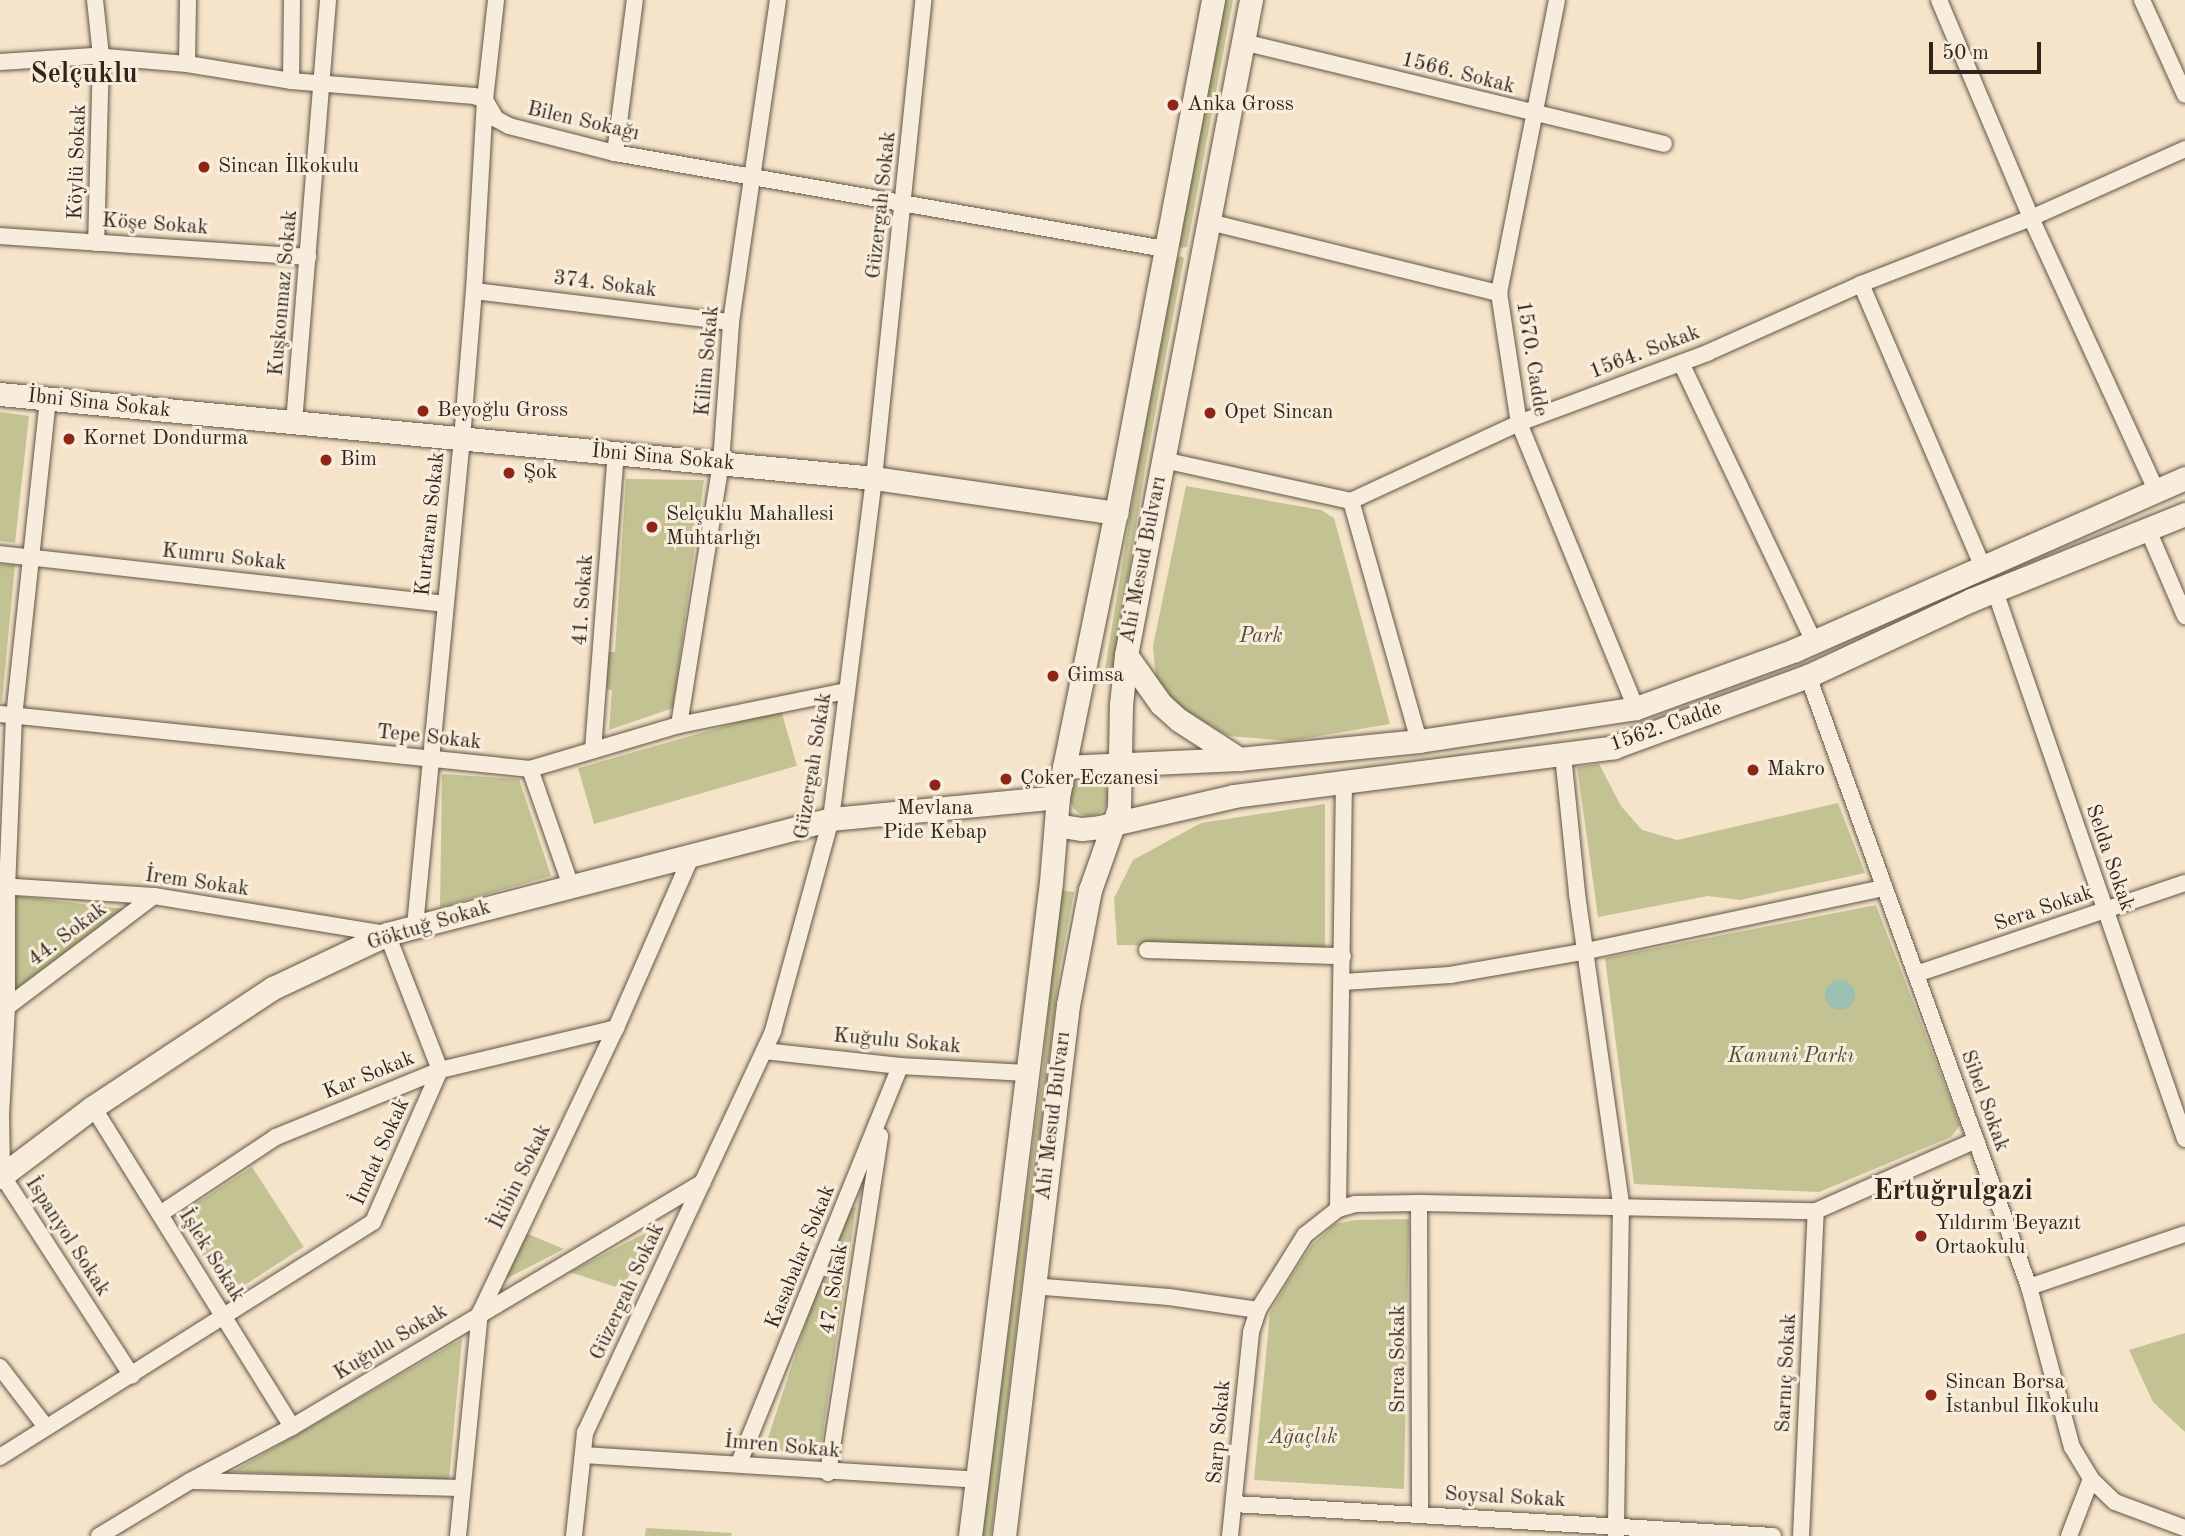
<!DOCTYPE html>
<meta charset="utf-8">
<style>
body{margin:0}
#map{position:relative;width:2185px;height:1536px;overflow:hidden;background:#f5e4c9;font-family:"Old Standard TT",serif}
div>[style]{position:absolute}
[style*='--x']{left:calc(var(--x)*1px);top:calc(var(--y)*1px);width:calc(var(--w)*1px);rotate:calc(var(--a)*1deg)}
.green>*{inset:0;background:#c2c292;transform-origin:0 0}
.round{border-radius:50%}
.water>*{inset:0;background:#9dbfb1}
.roads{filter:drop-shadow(0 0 2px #615546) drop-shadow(0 0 2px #615546)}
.street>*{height:16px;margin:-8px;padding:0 8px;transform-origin:8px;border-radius:8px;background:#f8eddc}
.secondary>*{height:23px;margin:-11.5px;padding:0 11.5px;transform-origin:11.5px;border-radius:11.5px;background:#f8eddc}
.dots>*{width:19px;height:19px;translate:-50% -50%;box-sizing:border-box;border:4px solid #f8eddc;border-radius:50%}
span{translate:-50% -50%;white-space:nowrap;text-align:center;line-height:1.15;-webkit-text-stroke:6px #f8eddc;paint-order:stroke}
.street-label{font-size:21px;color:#30251b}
.poi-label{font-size:21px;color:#30251b}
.left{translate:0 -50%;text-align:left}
.park-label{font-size:21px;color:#544c39;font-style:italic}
.district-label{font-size:28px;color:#30251b;font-weight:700}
.scale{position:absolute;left:1929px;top:42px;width:112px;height:32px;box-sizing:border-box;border:4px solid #30251b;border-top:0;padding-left:9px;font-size:21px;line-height:24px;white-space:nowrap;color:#30251b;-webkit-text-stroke:5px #f8eddc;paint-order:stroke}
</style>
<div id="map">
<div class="green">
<i style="clip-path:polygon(1225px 0,1233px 0,1187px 247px,1181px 248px,1179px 246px)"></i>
<i style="clip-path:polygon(1181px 256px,1184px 258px,1146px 463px,1113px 671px,1105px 669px,1139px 461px,1177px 258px)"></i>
<i style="clip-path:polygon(0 412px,29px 416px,15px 543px,0 541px)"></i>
<i style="clip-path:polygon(626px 479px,704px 480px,673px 708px,609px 730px,612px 690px,606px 689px,608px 652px,615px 652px)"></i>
<i style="clip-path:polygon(1186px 486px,1321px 510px,1334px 518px,1390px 724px,1290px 741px,1229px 736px,1183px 710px,1156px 682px,1153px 646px)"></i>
<i style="clip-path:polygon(0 564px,15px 565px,2px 702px,0 702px)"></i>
<i style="left:781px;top:710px;width:58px;height:211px;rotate:74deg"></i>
<i style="clip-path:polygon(1599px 764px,1621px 806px,1642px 830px,1677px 840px,1838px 803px,1865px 873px,1740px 900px,1708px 896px,1598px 917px,1577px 767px)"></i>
<i style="clip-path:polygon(442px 774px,519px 779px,551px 876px,440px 907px)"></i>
<i class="round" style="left:1070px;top:778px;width:38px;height:38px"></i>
<i style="clip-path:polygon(1325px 804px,1325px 948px,1117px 945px,1114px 898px,1133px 860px,1201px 823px)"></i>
<i style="clip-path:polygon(1060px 890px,1074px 892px,1060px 967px,991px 1536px,982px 1536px,1043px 1066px)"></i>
<i style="clip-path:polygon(16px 896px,125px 909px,13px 991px)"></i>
<i style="clip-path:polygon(1876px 905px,1960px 1125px,1951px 1137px,1819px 1192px,1634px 1184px,1605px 958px)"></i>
<i style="left:252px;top:1167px;width:95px;height:89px;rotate:57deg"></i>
<i style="clip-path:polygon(856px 1207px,820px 1453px,764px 1450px,822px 1274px,848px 1209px)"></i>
<i style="clip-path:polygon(1409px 1219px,1404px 1489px,1254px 1480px,1270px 1313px,1287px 1283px,1312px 1245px,1335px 1224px,1355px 1220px)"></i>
<i style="clip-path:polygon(653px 1229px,622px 1289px,570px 1272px)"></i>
<i style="clip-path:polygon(521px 1231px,564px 1249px,498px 1283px)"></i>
<i style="clip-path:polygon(2185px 1333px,2185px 1432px,2153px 1402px,2129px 1350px)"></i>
<i style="clip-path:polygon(462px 1339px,449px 1480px,232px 1472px)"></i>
<i style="clip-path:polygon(646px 1528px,732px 1533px,731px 1536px,645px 1536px)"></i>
</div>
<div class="water">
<i class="round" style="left:1825px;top:980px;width:30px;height:30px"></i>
</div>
<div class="roads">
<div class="street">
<i style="--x:95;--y:0;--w:56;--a:83.9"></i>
<i style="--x:101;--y:56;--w:187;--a:91.5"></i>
<i style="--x:1557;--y:0;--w:299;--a:101.2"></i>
<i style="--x:1499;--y:293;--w:132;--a:81.3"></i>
<i style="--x:1519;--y:423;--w:308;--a:67.7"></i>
<i style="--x:1939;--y:0;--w:237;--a:67.1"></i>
<i style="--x:2031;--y:218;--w:299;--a:65.3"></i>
<i style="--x:2142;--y:0;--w:104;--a:65.6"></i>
<i style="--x:1243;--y:42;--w:433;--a:13.6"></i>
<i style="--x:0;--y:62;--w:94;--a:-3.7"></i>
<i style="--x:94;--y:56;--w:93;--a:4.9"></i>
<i style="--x:187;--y:64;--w:105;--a:9.3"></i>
<i style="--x:291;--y:81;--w:184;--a:4.7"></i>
<i style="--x:474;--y:96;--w:12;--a:20"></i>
<i style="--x:485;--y:100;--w:22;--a:60"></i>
<i style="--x:496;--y:119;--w:15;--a:28"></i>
<i style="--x:509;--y:126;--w:109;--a:14.3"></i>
<i style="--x:615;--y:153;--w:558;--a:9.9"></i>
<i style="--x:187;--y:64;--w:64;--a:-89.1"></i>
<i style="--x:291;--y:81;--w:81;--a:-89.3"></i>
<i style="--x:615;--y:153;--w:154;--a:-82.6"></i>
<i style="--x:1209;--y:222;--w:299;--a:13.8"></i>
<i style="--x:0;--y:236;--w:309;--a:3.9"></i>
<i style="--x:1861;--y:284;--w:308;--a:66.7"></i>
<i style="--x:474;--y:291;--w:259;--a:6.9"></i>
<i style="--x:1681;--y:363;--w:309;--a:64.5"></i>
<i style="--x:48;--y:399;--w:318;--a:96.1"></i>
<i style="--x:14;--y:715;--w:171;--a:92.3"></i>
<i style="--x:7;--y:886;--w:121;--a:90"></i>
<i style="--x:7;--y:1007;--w:108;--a:93.2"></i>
<i style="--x:1;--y:1115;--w:60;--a:89"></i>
<i style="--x:2;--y:1175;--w:239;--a:57.1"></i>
<i style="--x:294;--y:423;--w:424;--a:-85.4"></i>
<i style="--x:1163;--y:460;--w:192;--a:12.3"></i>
<i style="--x:2148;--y:530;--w:94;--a:66.7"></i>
<i style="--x:0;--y:554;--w:447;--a:6.4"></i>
<i style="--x:1995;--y:591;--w:580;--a:70.88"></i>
<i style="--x:1808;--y:676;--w:650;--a:70.11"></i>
<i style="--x:2029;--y:1287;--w:166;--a:75"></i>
<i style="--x:2072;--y:1447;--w:37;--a:59"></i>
<i style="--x:2091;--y:1479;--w:33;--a:44"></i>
<i style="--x:2115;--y:1502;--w:75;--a:20.4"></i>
<i style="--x:0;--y:714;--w:533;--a:5.92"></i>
<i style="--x:530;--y:769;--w:155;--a:-16.5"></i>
<i style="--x:679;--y:725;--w:170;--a:-11.5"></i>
<i style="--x:679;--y:725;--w:265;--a:-80.9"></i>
<i style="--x:721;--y:463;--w:141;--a:-85.9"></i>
<i style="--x:731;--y:322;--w:325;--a:-81.7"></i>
<i style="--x:1419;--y:741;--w:249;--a:-105.8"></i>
<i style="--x:1351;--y:501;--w:185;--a:-24.9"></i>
<i style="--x:1519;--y:423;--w:201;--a:-20.4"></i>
<i style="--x:1707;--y:353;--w:169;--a:-24.1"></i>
<i style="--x:1861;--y:284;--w:182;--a:-21.2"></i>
<i style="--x:2031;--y:218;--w:169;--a:-24.1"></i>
<i style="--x:593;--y:750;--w:298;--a:-85.6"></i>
<i style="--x:1563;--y:755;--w:140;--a:84.2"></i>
<i style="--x:1577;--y:894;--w:314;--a:81.9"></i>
<i style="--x:1621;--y:1205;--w:331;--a:90.9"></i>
<i style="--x:530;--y:769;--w:124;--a:70.7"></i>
<i style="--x:0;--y:886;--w:154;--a:3.7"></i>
<i style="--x:154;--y:896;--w:236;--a:9.3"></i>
<i style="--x:387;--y:934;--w:146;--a:68.7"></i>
<i style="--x:440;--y:1070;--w:166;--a:113.8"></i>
<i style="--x:373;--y:1222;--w:441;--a:147.8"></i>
<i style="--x:415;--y:926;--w:489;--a:-84.5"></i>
<i style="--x:462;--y:439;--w:148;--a:-85.4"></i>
<i style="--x:474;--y:291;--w:191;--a:-86.7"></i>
<i style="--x:485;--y:100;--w:101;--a:-83.7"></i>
<i style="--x:1147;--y:950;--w:196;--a:1.8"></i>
<i style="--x:1916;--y:974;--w:284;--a:-18.7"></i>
<i style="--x:1343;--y:982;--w:107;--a:-3.7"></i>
<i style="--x:1450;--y:975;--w:139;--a:-9.9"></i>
<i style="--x:1587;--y:951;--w:304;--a:-12"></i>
<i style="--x:7;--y:1007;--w:184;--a:-37.1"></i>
<i style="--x:764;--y:1051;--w:137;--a:6.3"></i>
<i style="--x:900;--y:1066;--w:127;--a:3.2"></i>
<i style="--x:93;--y:1107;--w:377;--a:58.1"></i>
<i style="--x:1419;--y:1203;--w:312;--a:89.8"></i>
<i style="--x:1338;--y:1209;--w:428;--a:-89.2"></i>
<i style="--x:160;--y:1214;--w:139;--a:-33.6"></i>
<i style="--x:276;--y:1137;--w:177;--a:-22.2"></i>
<i style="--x:440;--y:1070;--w:181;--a:-13.4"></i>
<i style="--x:1032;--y:1286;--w:137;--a:4.6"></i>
<i style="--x:1169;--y:1297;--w:90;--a:8.3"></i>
<i style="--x:2029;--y:1287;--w:165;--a:-18.8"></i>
<i style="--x:0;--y:1367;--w:76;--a:52.5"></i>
<i style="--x:583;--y:1455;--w:395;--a:3.6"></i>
<i style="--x:739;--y:1463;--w:428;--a:-67.9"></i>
<i style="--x:828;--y:1473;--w:341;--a:-81.2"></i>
<i style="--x:193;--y:1481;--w:269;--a:1.5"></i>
<i style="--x:1234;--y:1504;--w:540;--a:3.4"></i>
<i style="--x:99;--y:1536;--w:106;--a:-31.1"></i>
<i style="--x:190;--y:1481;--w:115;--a:-27.9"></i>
<i style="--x:292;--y:1427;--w:478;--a:-30.8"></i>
<i style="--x:458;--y:1536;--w:224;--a:-84.4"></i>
<i style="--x:480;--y:1313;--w:316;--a:-64.5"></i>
<i style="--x:616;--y:1028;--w:189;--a:-66.3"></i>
<i style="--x:574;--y:1536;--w:104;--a:-83.9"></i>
<i style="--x:585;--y:1433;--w:444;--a:-64.9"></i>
<i style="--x:773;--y:1031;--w:220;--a:-74.7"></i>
<i style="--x:831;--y:819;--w:344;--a:-82.8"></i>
<i style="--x:874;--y:478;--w:481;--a:-84.1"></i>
<i style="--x:1230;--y:1536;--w:205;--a:-84.1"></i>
<i style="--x:1251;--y:1332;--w:23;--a:-72"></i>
<i style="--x:1258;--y:1310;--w:89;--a:-57.9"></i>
<i style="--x:1305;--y:1235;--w:42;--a:-38.2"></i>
<i style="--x:1338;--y:1209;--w:18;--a:-16"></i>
<i style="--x:1355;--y:1204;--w:64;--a:-0.9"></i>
<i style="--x:1419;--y:1203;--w:397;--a:1.2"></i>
<i style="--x:1816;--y:1211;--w:175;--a:-23.9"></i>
<i style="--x:1801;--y:1536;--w:325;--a:-87.4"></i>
<i style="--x:2069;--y:1536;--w:61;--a:-68.9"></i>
</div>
<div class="secondary">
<i style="--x:0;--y:394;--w:878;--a:5.49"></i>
<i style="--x:874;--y:478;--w:245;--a:8.2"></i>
<i style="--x:1126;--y:655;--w:60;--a:54.5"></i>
<i style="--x:1161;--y:704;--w:24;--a:42"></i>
<i style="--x:1179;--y:720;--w:72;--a:33"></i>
<i style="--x:1064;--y:767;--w:175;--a:-2.6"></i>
<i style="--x:1239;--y:759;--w:181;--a:-5.7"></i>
<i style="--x:1419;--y:741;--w:219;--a:-8.6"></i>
<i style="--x:1636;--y:708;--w:169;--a:-20"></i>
<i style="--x:1795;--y:650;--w:426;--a:-23.8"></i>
<i style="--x:1056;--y:825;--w:26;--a:9"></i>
<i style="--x:1082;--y:829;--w:18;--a:-6"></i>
<i style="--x:1100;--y:827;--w:138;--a:-13"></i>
<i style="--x:1234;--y:796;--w:383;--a:-7.3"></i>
<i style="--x:1614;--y:747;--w:207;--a:-20.1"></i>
<i style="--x:1808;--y:676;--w:180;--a:-25"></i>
<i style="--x:1971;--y:600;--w:231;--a:-21.9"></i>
<i style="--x:0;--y:1177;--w:116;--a:-37"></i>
<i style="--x:93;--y:1107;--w:216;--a:-33.5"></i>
<i style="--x:273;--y:988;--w:126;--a:-25.3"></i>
<i style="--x:387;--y:934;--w:459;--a:-14.5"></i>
<i style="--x:831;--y:819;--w:228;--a:-5.5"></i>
<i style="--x:970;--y:1536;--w:659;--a:-82.94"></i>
<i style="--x:1051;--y:882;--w:85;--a:-85.3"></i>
<i style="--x:1058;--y:797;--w:290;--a:-78.5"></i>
<i style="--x:1116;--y:513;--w:522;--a:-79.29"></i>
<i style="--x:1004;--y:1536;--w:535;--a:-83.13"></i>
<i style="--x:1068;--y:1005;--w:117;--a:-79.2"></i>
<i style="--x:1090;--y:890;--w:87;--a:-70.5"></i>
<i style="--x:1119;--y:808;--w:103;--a:-88.9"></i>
<i style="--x:1121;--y:705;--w:50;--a:-84.3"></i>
<i style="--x:1126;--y:655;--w:667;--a:-79.2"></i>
</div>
</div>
<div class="dots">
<i style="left:1173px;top:105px;background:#8f2418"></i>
<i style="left:204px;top:167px;background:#8f2418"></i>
<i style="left:423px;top:411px;background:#8f2418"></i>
<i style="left:1210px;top:413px;background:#8f2418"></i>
<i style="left:69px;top:439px;background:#8f2418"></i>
<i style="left:326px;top:460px;background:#8f2418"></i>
<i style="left:509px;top:473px;background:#8f2418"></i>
<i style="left:652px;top:527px;background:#8f2418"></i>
<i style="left:1053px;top:676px;background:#8f2418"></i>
<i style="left:1753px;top:770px;background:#8f2418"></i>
<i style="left:1006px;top:779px;background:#8f2418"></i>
<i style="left:935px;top:785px;background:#8f2418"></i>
<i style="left:1921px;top:1236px;background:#8f2418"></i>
<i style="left:1931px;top:1395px;background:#8f2418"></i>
</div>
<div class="street-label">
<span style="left:1458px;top:74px;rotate:14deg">1566. Sokak</span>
<span style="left:583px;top:122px;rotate:13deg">Bilen Sokağı</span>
<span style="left:78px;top:162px;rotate:-88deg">Köylü Sokak</span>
<span style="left:882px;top:205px;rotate:-84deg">Güzergah Sokak</span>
<span style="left:155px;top:225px;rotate:4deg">Köşe Sokak</span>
<span style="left:605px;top:285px;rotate:7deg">374. Sokak</span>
<span style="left:284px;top:293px;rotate:-85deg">Kuşkonmaz Sokak</span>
<span style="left:1645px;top:353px;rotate:-21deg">1564. Sokak</span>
<span style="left:1531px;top:359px;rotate:81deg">1570. Cadde</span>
<span style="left:708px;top:361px;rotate:-85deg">Kilim Sokak</span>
<span style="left:99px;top:404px;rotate:6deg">İbni Sina Sokak</span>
<span style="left:663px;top:458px;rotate:5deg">İbni Sina Sokak</span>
<span style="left:431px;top:524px;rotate:-84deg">Kurtaran Sokak</span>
<span style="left:224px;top:558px;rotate:6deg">Kumru Sokak</span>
<span style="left:1144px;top:560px;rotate:-79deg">Ahi Mesud Bulvarı</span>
<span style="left:584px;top:600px;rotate:-86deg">41. Sokak</span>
<span style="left:1666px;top:727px;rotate:-19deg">1562. Cadde</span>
<span style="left:429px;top:738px;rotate:6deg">Tepe Sokak</span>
<span style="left:814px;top:766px;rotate:-81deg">Güzergah Sokak</span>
<span style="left:2109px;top:858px;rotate:71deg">Selda Sokak</span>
<span style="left:197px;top:883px;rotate:8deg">İrem Sokak</span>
<span style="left:2044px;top:909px;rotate:-19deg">Sera Sokak</span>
<span style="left:429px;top:926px;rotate:-17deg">Göktuğ Sokak</span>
<span style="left:68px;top:935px;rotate:-37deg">44. Sokak</span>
<span style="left:897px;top:1042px;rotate:5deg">Kuğulu Sokak</span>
<span style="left:369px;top:1076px;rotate:-22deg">Kar Sokak</span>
<span style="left:1984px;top:1101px;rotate:70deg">Sibel Sokak</span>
<span style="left:1054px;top:1116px;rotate:-83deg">Ahi Mesud Bulvarı</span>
<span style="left:381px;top:1152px;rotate:-66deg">İmdat Sokak</span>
<span style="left:521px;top:1177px;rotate:-64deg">İkibin Sokak</span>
<span style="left:67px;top:1237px;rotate:57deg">İspanyol Sokak</span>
<span style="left:211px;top:1256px;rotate:58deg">İşlek Sokak</span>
<span style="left:801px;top:1257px;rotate:-68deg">Kasabalar Sokak</span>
<span style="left:835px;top:1289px;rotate:-81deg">47. Sokak</span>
<span style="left:628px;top:1292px;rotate:-65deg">Güzergah Sokak</span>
<span style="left:391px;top:1343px;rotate:-31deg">Kuğulu Sokak</span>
<span style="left:1399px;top:1359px;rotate:-90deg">Sırca Sokak</span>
<span style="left:1787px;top:1373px;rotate:-87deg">Sarnıç Sokak</span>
<span style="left:1220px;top:1432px;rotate:-85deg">Sarp Sokak</span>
<span style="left:782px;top:1447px;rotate:5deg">İmren Sokak</span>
<span style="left:1505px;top:1498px;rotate:3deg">Soysal Sokak</span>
</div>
<div class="poi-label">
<span class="left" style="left:1187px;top:105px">Anka Gross</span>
<span class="left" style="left:218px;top:167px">Sincan İlkokulu</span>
<span class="left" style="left:437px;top:411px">Beyoğlu Gross</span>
<span class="left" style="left:1224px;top:413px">Opet Sincan</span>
<span class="left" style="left:83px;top:439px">Kornet Dondurma</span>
<span class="left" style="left:340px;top:460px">Bim</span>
<span class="left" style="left:523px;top:473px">Şok</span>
<span class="left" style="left:666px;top:527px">Selçuklu Mahallesi<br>Muhtarlığı</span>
<span class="left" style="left:1067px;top:676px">Gimsa</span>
<span class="left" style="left:1767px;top:770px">Makro</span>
<span class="left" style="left:1020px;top:779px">Çoker Eczanesi</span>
<span style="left:935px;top:821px">Mevlana<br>Pide Kebap</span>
<span class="left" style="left:1935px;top:1236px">Yıldırım Beyazıt<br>Ortaokulu</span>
<span class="left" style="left:1945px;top:1395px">Sincan Borsa<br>İstanbul İlkokulu</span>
</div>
<div class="park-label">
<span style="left:1261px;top:637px">Park</span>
<span style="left:1791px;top:1057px">Kanuni Parkı</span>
<span style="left:1303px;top:1438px">Ağaçlık</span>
</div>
<div class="district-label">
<span style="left:84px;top:75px">Selçuklu</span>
<span style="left:1953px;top:1192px">Ertuğrulgazi</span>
</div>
<div class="scale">50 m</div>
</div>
